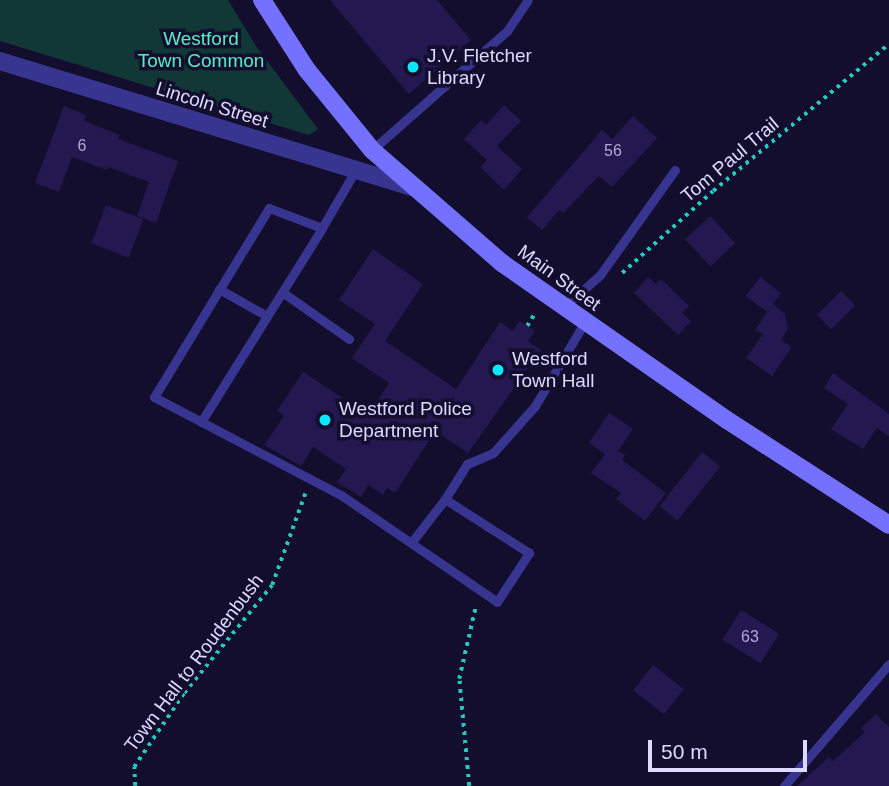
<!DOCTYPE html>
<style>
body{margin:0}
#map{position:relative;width:889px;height:786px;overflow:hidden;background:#130e2d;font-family:Arial,sans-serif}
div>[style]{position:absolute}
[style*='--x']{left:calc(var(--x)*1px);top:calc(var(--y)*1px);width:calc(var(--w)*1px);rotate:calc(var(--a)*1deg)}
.green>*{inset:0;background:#113836}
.building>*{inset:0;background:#231850;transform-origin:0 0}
.path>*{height:3.5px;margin-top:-1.75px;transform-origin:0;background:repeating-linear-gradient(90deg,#23cabf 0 3.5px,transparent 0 8.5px)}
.service>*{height:9px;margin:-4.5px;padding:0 4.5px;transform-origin:4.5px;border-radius:4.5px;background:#383591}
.minor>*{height:18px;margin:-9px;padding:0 9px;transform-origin:9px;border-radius:9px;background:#383591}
.secondary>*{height:18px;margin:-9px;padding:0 9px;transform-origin:9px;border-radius:9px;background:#7471ff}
.dots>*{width:19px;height:19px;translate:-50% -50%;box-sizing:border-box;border:4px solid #130e2d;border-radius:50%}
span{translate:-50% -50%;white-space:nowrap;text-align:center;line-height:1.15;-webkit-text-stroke:7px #130e2d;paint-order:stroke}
.number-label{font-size:16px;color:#afaad3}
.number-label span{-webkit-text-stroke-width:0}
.park-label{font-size:19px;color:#59edc6}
.poi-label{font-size:19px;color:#dedaff}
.left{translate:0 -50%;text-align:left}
.street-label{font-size:19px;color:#dedaff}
.scale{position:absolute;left:648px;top:740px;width:159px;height:32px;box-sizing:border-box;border:4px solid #dedaff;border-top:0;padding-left:9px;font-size:21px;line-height:24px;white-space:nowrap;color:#dedaff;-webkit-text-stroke:5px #130e2d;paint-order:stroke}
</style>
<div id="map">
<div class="green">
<i style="clip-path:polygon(0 0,228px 0,256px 46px,318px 129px,309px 135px,0 41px)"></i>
</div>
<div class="building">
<i style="clip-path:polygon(330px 0,437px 0,471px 40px,409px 94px)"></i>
<i style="clip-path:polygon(504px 105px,521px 121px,497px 146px,522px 169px,504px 190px,480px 167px,487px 160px,464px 139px,481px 120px,486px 125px)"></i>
<i style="clip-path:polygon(64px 106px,86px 115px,84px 121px,120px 135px,118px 139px,178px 161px,156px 223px,137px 216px,149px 182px,108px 167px,107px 170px,72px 157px,59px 192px,35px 183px)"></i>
<i style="clip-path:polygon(633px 116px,657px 138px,612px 187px,599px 176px,563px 213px,559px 210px,542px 230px,527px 217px,602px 130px,612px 139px)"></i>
<i style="left:106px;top:205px;width:40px;height:41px;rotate:21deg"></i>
<i style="left:710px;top:216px;width:37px;height:34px;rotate:47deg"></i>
<i style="clip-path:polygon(373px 249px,423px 284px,385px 341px,456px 389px,500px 322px,513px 331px,519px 321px,535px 331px,528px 341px,541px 350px,468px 453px,435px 431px,395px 493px,387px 488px,383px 495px,368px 485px,361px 497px,337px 482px,346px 469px,313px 447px,301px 466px,264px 445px,284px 416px,277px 411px,303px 372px,368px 415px,389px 383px,352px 358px,375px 324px,339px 300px)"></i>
<i style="clip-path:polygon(648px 277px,656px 284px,661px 279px,689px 306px,682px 313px,691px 321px,678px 335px,634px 293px)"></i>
<i style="clip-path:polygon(760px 277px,781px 293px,773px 304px,785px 314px,788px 328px,781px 340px,792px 347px,772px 376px,746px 358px,763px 334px,755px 330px,770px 308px,767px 312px,746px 296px)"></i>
<i style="left:841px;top:291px;width:20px;height:34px;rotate:45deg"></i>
<i style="clip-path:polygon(833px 373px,889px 414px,889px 436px,877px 428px,863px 449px,831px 429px,848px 404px,824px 388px)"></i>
<i style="clip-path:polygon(609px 413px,633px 429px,618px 451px,625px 455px,622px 460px,666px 493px,645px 521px,616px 499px,621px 493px,591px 473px,605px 454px,589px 443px)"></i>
<i style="left:702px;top:452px;width:23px;height:69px;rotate:38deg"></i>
<i style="left:741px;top:610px;width:45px;height:35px;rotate:32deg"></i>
<i style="left:653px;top:665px;width:39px;height:32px;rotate:38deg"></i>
<i style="clip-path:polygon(876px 714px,889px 727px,889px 786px,797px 786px,829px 757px,833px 761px,865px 732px,861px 728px)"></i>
</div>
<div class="path">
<i style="--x:622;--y:273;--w:122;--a:-42"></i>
<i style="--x:713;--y:191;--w:229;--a:-39.9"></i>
<i style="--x:527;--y:326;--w:15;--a:-58"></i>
<i style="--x:135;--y:786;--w:19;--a:-93"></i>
<i style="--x:134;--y:767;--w:89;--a:-56"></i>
<i style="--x:184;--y:693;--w:139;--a:-50.8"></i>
<i style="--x:272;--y:585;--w:100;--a:-70.1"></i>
<i style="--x:469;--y:786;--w:107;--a:-95.3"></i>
<i style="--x:459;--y:679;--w:76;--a:-77.1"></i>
</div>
<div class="service">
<i style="--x:372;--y:150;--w:180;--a:-41.4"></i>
<i style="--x:507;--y:31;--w:37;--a:-56"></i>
<i style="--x:355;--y:171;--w:66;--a:120.1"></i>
<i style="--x:322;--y:228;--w:57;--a:-159.3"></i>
<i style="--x:269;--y:208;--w:221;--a:121.3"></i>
<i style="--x:154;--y:397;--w:211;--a:27.7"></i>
<i style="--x:341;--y:495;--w:189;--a:34.4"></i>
<i style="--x:497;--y:602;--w:59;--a:-56.9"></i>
<i style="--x:529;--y:553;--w:100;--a:-147.3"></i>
<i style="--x:445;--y:499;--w:41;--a:-57.8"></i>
<i style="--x:467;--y:464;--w:28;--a:-23"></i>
<i style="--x:493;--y:453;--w:63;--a:-48.2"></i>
<i style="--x:535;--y:406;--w:96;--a:-59.4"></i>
<i style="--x:219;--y:289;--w:55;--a:29.4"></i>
<i style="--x:282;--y:292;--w:82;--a:35"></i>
<i style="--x:564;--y:307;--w:48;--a:-41.6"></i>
<i style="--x:600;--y:275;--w:129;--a:-54.5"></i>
<i style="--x:201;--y:422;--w:229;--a:-58"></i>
<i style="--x:411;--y:543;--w:56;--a:-52.3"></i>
<i style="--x:784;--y:786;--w:161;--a:-49.3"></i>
</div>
<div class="minor">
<i style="--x:0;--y:61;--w:432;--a:17"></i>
</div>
<div class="secondary">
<i style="--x:262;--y:0;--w:83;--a:57.3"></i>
<i style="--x:307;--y:70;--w:103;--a:50.9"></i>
<i style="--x:372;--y:150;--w:172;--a:41"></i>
<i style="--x:502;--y:263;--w:274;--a:34.9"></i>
<i style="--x:727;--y:420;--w:193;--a:32.9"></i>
</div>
<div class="dots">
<i style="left:413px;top:67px;background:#06e8ff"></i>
<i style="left:498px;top:370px;background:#06e8ff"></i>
<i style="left:325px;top:420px;background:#06e8ff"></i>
</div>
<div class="number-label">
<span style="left:82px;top:146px">6</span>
<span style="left:613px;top:151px">56</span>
<span style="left:750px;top:637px">63</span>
</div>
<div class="park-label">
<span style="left:201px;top:50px">Westford<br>Town Common</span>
</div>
<div class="poi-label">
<span class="left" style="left:427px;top:67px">J.V. Fletcher<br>Library</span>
<span class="left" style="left:512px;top:370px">Westford<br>Town Hall</span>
<span class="left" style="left:339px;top:420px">Westford Police<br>Department</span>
</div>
<div class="street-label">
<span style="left:212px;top:105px;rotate:17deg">Lincoln Street</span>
<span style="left:730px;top:160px;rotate:-40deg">Tom Paul Trail</span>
<span style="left:559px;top:278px;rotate:36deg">Main Street</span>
<span style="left:194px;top:663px;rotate:-53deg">Town Hall to Roudenbush</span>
</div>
<div class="scale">50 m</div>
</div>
